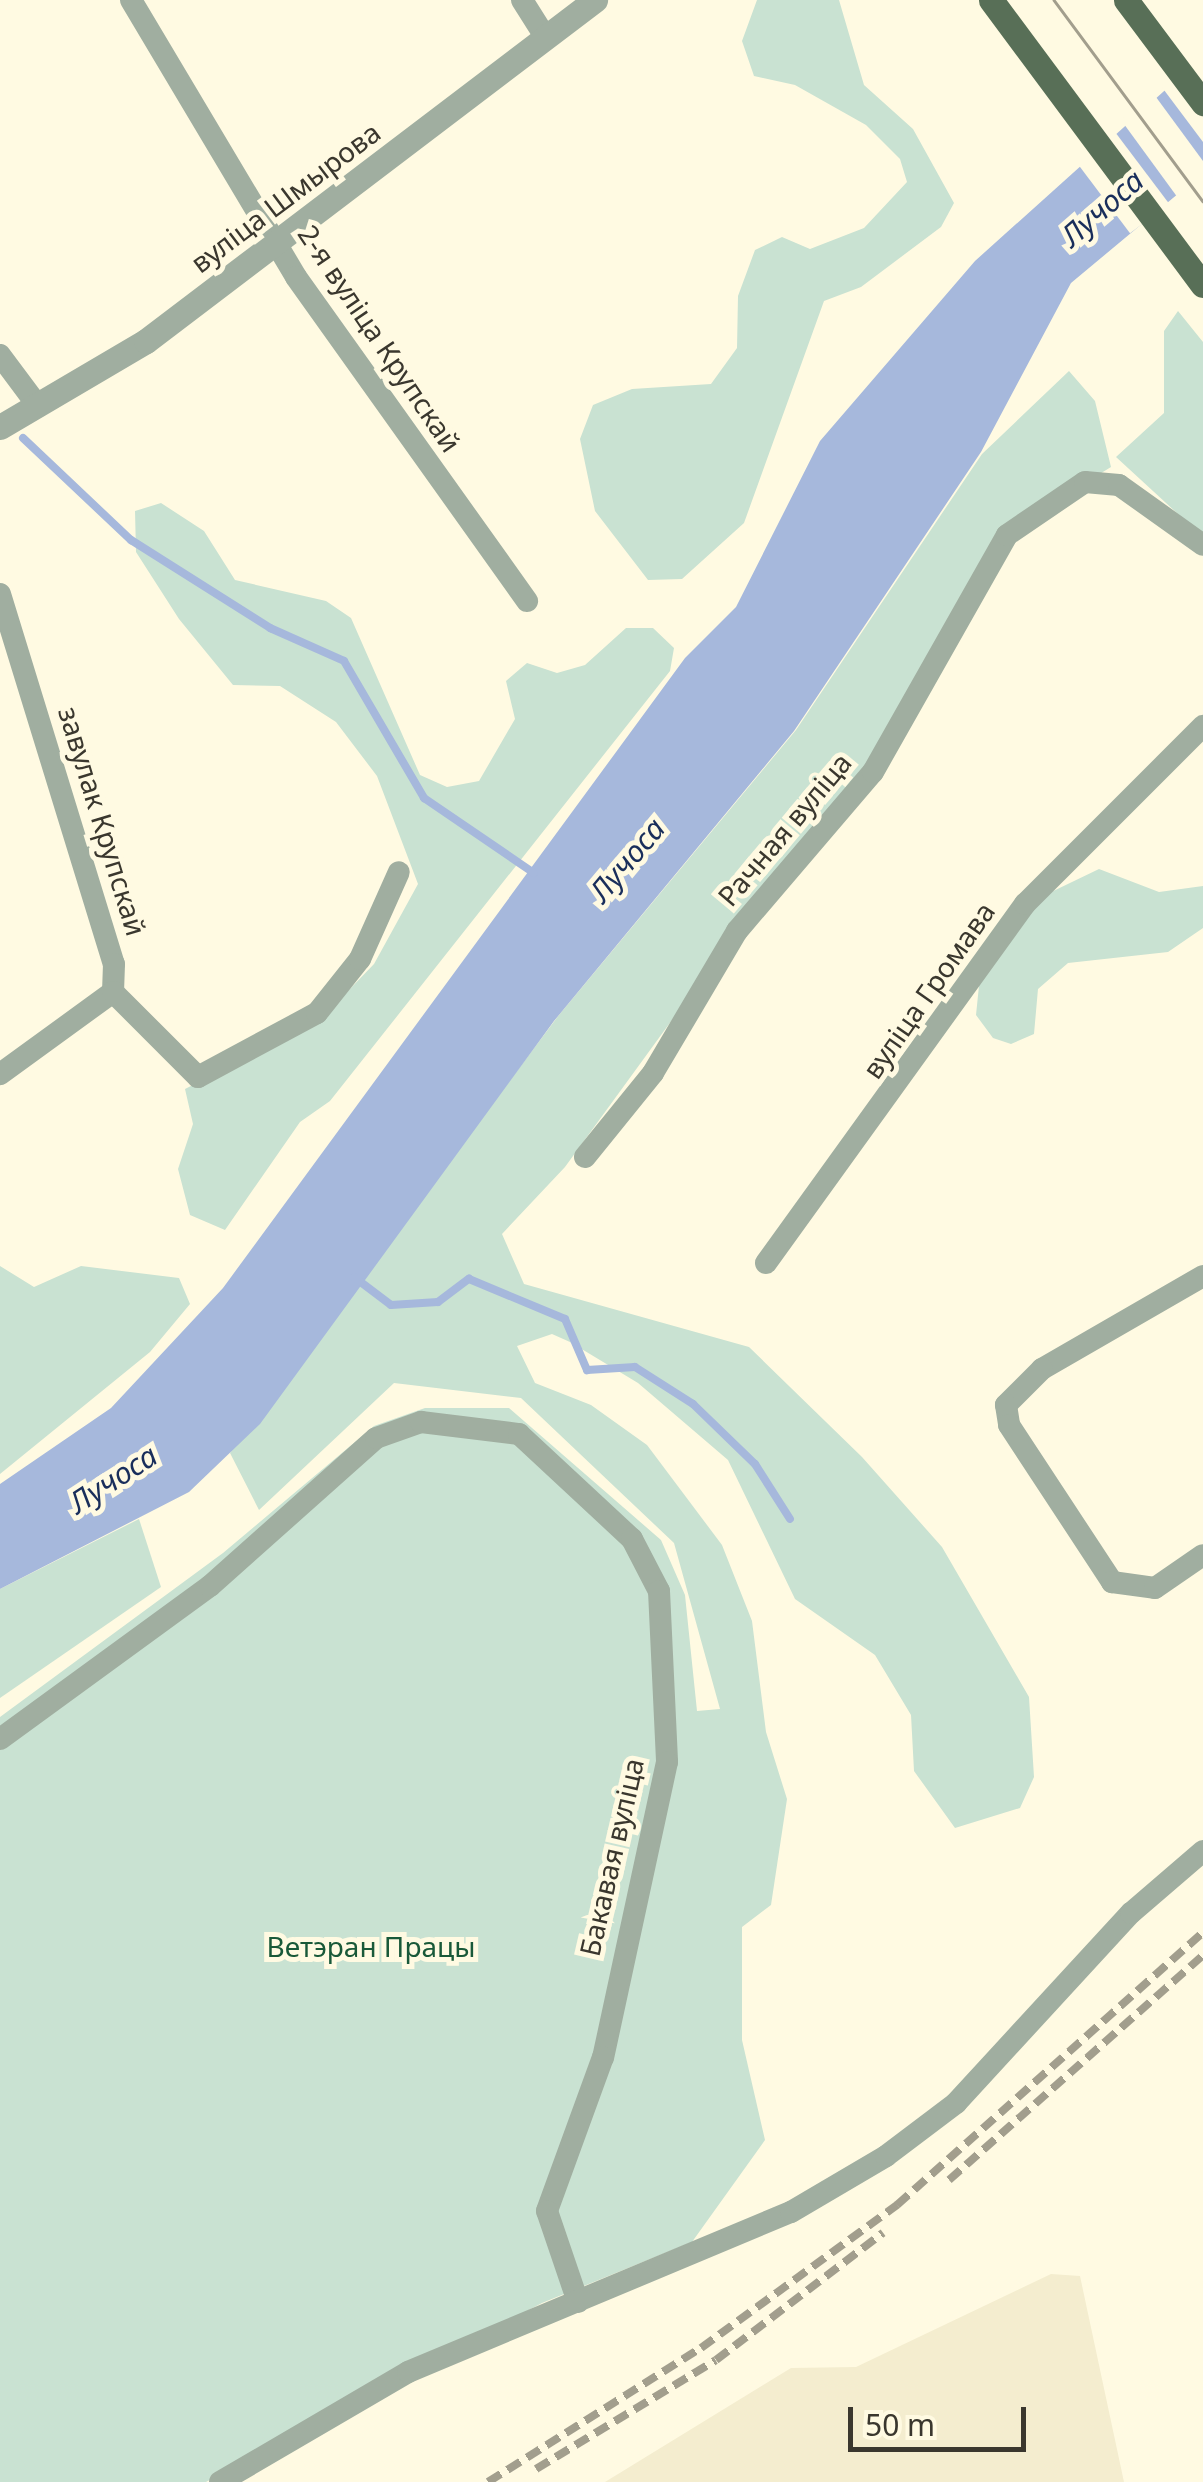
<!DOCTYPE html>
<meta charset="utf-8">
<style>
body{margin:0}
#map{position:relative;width:1203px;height:2482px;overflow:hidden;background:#fffae2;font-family:"Noto Sans",sans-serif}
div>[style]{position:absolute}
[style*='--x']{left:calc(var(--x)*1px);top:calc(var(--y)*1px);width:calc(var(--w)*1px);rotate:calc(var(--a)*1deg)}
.built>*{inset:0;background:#f4edcf}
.green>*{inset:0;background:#c9e2d2}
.water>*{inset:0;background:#a6b8dc}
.pier>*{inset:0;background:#fffae2;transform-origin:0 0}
.stream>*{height:8px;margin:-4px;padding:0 4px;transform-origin:4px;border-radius:4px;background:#a6b8dc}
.minor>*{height:22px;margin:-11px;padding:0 11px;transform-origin:11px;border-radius:11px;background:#a0aea0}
.tertiary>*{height:25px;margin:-12.5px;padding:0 12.5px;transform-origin:12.5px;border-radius:12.5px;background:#a0aea0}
.primary>*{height:25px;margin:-12.5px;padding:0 12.5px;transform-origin:12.5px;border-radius:12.5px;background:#586f57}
.tram>*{height:2.5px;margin:-1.25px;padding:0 1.25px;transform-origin:1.25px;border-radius:1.25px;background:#a29e8d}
.rail>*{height:8px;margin-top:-4px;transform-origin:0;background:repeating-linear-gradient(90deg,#a29e8d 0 15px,transparent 0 23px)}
span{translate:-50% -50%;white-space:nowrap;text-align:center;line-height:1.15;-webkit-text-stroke:10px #fffae2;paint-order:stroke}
.street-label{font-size:28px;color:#3a372e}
.park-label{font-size:28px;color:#195939}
.water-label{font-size:30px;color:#192e5b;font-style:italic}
.scale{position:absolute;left:848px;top:2407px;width:178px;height:45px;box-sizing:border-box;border:5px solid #3a372e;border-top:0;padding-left:12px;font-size:30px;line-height:35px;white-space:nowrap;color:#3a372e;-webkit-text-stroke:8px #fffae2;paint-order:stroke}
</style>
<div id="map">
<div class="built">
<i style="clip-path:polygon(1051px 2274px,1080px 2276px,1124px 2482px,605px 2482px,791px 2368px,856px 2367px)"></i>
</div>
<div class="green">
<i style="clip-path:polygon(757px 0,839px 0,864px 85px,913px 129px,954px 203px,941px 227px,861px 287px,824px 301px,744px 523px,682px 579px,648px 580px,595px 511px,580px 439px,593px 405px,632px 389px,711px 384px,737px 348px,738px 296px,755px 250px,782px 237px,810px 249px,864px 228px,907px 182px,900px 159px,866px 125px,795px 85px,754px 76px,742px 41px)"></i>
<i style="clip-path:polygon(1178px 311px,1203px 342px,1203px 537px,1116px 457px,1164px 413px,1164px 331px)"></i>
<i style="clip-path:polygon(1069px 371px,1095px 401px,1111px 467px,1008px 530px,870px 770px,784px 866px,565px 1167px,502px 1234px,524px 1284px,749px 1347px,862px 1457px,942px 1547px,1029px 1697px,1034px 1777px,1020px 1808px,955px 1828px,914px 1771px,911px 1715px,875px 1655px,795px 1599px,728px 1460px,638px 1383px,570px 1342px,552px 1334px,517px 1346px,535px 1383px,591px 1405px,647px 1445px,722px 1545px,752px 1621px,766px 1732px,787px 1799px,771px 1905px,742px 1927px,742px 2040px,765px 2140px,692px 2242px,542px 2303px,206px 2482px,0 2482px,0 1717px,223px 1553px,374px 1426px,425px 1408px,509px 1408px,661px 1540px,685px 1595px,697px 1711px,720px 1709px,674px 1543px,521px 1398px,394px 1383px,259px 1510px,230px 1453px,559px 1015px,796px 730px,982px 454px)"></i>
<i style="clip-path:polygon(161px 503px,204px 531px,235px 580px,326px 601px,351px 618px,420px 775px,447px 787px,479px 781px,515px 719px,506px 681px,527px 663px,557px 673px,585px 665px,626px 628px,653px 628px,674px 648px,670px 671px,330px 1101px,300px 1122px,225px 1230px,190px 1215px,178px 1169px,193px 1124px,185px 1089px,318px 1022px,374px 964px,418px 884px,377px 776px,336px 722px,280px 686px,233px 685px,179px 619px,136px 552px,135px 511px)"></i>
<i style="clip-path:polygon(1099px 869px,1159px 892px,1203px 886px,1203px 928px,1168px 952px,1068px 963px,1038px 989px,1034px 1034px,1011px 1044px,993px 1038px,976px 1015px,980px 976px,1045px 895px)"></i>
<i style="clip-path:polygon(0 1266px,34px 1287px,81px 1266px,179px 1278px,190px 1304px,150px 1352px,0 1474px)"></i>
<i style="clip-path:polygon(139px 1519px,161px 1587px,0 1698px,0 1589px)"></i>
</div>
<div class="water">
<i style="clip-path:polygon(1203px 56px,1203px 173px,1071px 283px,981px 452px,794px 731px,554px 1021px,260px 1424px,189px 1492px,0 1589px,0 1484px,111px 1408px,223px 1288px,685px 658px,736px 607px,820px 441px,975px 261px)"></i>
</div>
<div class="pier">
<i style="clip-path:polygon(1203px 51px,1203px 142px,1161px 86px)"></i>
<i style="clip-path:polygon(1153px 93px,1203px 161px,1203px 179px,1178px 198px,1121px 120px)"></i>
<i style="left:1112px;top:128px;width:95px;height:49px;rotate:53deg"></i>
</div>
<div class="stream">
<i style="--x:23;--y:438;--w:149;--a:43.4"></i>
<i style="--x:131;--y:540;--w:165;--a:32.3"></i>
<i style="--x:270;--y:628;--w:81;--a:24"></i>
<i style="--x:344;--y:661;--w:159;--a:59.7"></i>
<i style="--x:424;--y:798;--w:133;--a:34.3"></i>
<i style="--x:354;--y:1277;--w:46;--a:37.1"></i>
<i style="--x:391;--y:1305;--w:47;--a:-3.7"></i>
<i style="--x:438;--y:1302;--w:39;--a:-37"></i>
<i style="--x:469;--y:1279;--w:104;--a:22.6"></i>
<i style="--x:565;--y:1319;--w:56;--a:66.7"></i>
<i style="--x:587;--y:1370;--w:48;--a:-3.6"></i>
<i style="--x:635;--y:1367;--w:69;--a:32.5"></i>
<i style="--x:693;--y:1404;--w:86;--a:44.1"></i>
<i style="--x:755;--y:1464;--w:65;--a:57.5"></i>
</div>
<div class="minor">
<i style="--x:131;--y:0;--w:322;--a:59.2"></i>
<i style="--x:296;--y:277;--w:398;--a:54.5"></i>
<i style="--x:522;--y:0;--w:45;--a:57.7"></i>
<i style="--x:0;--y:355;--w:64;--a:53.3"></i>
<i style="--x:0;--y:594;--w:387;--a:72.9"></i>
<i style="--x:114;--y:964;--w:28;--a:92"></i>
<i style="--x:113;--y:992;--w:140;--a:144"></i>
<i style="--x:113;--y:992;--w:120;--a:45"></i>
<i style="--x:198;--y:1077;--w:135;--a:-28.3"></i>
<i style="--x:317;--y:1013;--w:69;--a:-51.5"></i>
<i style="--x:360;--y:959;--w:95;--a:-65.9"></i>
<i style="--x:585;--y:1157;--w:108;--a:-51"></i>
<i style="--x:653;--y:1073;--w:165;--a:-59.4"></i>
<i style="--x:737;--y:931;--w:209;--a:-49.5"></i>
<i style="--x:873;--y:772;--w:272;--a:-60.5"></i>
<i style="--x:1007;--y:535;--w:94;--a:-34.2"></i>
<i style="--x:1085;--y:482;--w:34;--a:5"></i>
<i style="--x:1119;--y:485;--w:103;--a:35.5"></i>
<i style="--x:766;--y:1263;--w:443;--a:-54.2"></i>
<i style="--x:1025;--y:904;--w:252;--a:-45"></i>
<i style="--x:1203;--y:1276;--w:186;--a:150"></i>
<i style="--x:1042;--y:1369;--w:51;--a:135"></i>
<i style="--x:1006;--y:1405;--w:20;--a:81"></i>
<i style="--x:1009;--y:1425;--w:188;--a:56.7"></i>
<i style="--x:1112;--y:1582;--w:43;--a:7.9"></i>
<i style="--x:1155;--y:1588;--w:58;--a:-34.5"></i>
<i style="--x:0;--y:1739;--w:260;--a:-36.1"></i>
<i style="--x:210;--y:1586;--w:222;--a:-41.7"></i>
<i style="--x:376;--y:1438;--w:48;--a:-19.6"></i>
<i style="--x:421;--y:1422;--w:99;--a:7"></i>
<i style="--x:519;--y:1434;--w:154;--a:42.9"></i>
<i style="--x:632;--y:1539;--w:59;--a:62.6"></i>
<i style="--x:659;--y:1591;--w:171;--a:87.3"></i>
<i style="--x:667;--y:1762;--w:302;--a:102.2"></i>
<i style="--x:603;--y:2057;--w:164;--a:110"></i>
<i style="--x:547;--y:2211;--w:96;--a:71.2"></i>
<i style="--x:220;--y:2482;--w:218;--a:-30.3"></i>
<i style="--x:408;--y:2372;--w:415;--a:-22.7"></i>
<i style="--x:791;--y:2212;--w:110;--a:-30.5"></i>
<i style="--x:886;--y:2156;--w:88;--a:-37.1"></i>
<i style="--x:956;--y:2103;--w:258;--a:-47.4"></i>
<i style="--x:1131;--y:1913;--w:95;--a:-40.7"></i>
</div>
<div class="tertiary">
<i style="--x:0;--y:427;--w:169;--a:-30.5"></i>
<i style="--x:146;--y:341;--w:564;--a:-37.22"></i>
</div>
<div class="primary">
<i style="--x:991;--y:0;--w:355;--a:53.4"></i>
<i style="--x:1126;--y:0;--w:129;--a:53.2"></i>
</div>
<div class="tram">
<i style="--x:1054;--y:0;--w:250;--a:53.5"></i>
</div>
<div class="rail">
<i style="--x:949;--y:2180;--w:339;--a:-41.5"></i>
<i style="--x:536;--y:2469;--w:210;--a:-31.2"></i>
<i style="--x:716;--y:2360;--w:210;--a:-37.3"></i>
<i style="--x:488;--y:2482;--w:252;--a:-32.2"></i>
<i style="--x:701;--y:2348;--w:243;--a:-36.1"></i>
<i style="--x:897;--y:2205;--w:410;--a:-41.7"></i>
</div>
<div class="street-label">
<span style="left:285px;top:197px;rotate:-37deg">вуліца Шмырова</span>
<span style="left:380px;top:338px;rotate:56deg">2-я вуліца Крупскай</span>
<span style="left:103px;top:821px;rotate:73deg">завулак Крупскай</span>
<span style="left:784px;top:829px;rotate:-50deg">Рачная вуліца</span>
<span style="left:928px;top:990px;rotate:-55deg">вуліца Громава</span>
<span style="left:611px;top:1857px;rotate:-77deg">Бакавая вуліца</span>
</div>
<div class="park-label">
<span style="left:371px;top:1946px">Ветэран Працы</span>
</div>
<div class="water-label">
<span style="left:1102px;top:208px;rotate:-41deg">Лучоса</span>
<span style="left:627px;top:860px;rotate:-50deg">Лучоса</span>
<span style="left:113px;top:1479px;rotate:-33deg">Лучоса</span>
</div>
<div class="scale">50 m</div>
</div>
